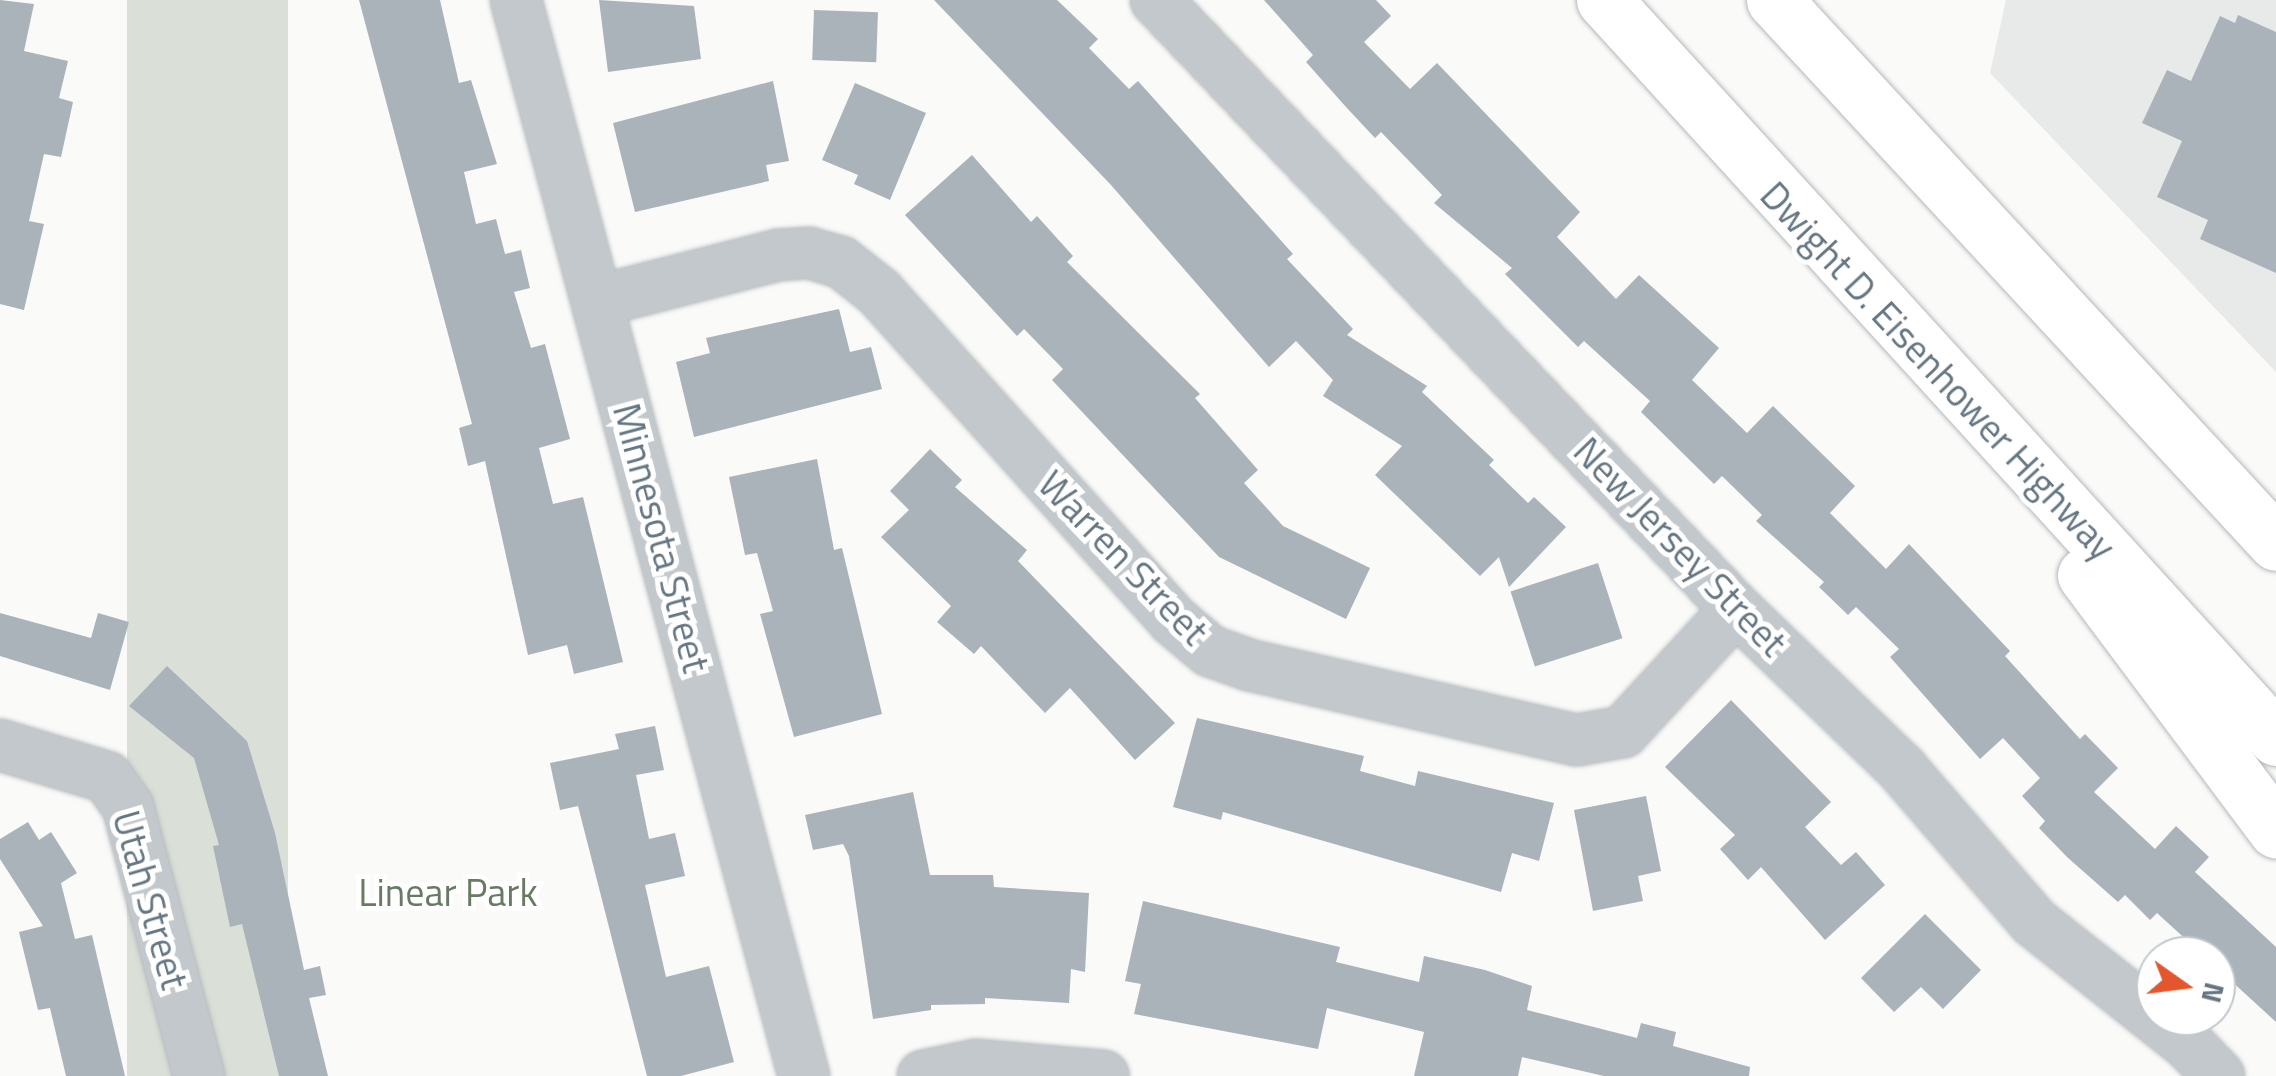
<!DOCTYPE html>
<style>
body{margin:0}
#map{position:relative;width:2276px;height:1076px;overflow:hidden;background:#fafaf8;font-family:"Titillium Web",sans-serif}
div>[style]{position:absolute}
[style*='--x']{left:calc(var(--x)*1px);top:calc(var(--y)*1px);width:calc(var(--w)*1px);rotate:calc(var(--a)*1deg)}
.built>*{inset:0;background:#e8e9e9}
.green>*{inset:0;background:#dadfd7;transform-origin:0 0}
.building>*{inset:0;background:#aab3b9;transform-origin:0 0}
.roads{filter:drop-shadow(0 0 2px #b4b9bd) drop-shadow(0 0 2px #b4b9bd)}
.minor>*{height:50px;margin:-25px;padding:0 25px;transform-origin:25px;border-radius:25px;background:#c3c8cc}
.highway>*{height:55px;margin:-27.5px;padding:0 27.5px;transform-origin:27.5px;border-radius:27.5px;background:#fff}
span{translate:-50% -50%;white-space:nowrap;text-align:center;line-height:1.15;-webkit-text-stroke:10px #fff;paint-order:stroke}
.street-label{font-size:38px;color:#657683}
.park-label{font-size:38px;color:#687a64}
.north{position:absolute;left:2136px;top:936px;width:100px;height:100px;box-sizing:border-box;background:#fff;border:2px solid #c1c8cd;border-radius:50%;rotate:104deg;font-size:28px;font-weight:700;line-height:40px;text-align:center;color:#657683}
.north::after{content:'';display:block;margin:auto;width:35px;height:45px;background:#e4572e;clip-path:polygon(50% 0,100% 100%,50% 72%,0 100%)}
</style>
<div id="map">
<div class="built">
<i style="clip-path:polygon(2006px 0,2276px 0,2276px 372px,1990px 73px)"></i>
</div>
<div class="green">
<i style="left:127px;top:0;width:161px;height:1114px"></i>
</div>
<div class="building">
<i style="clip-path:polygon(0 0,34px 4px,24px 51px,68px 61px,59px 98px,73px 102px,61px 157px,44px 154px,29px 221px,44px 224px,24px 310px,0 304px)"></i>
<i style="clip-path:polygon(359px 0,440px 0,459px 83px,471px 80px,497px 164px,464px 172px,476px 224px,496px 219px,505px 254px,521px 250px,530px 288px,514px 292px,531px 348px,545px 344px,570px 439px,539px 448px,553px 504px,583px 497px,623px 662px,574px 674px,567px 645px,528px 655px,485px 461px,468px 466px,459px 428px,472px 424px)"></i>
<i style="clip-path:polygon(599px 0,694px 6px,701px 59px,608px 72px)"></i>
<i style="clip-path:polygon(934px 0,1057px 0,1098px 39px,1089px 48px,1129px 89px,1138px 81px,1293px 254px,1287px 259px,1353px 329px,1347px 335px,1427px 386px,1422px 392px,1494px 460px,1489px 465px,1528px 503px,1534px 497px,1566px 527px,1509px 587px,1499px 557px,1480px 576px,1375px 475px,1402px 446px,1323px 396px,1333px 380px,1296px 341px,1269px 367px,1111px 185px)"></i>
<i style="clip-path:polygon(1264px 0,1376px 0,1391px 16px,1364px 42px,1410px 89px,1437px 63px,1580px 212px,1557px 237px,1616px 299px,1639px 275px,1719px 348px,1692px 380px,1747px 433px,1773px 406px,1855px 486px,1830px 513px,1886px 569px,1909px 544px,2010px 651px,2005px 656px,2080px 739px,2085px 734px,2118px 768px,2094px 792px,2155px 849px,2176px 826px,2209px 857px,2195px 872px,2276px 947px,2276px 1022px,2216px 967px,2216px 956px,2204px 956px,2157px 913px,2150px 920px,2125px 895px,2118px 902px,2067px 857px,2039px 828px,2045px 821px,2022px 796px,2040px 778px,2003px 738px,1980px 759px,1890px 657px,1899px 649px,1856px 607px,1848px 615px,1819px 587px,1824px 582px,1756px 521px,1762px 515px,1722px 476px,1714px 484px,1641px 412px,1650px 401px,1584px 341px,1578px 347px,1505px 274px,1512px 268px,1434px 203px,1442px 195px,1381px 132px,1375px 138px,1346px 107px,1306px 62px,1313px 55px)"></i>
<i style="left:814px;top:10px;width:64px;height:50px;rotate:2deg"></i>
<i style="clip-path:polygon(2238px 15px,2276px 32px,2276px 273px,2200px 239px,2208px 220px,2157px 197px,2182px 141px,2142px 123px,2167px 70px,2191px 81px,2220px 16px,2235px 23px)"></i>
<i style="clip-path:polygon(773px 81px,789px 161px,766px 165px,769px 181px,635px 212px,613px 123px)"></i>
<i style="clip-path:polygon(855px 83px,926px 113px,890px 200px,854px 184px,858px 175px,822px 160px)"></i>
<i style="clip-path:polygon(972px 155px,1031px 222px,1037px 216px,1073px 256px,1067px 262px,1200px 394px,1195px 398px,1258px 470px,1244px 483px,1283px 526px,1370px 568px,1346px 619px,1219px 557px,1052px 380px,1063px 369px,1024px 329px,1017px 336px,905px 215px)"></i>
<i style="clip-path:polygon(839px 309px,850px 352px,871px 347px,882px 389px,694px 437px,676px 362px,710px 353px,706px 338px)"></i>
<i style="clip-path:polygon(930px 449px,962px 480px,955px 487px,1027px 550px,1018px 561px,1175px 723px,1135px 760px,1070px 688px,1045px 713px,981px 646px,974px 654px,937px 622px,951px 606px,881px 537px,909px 510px,890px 491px)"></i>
<i style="clip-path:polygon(817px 459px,834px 550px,842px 548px,882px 714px,794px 737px,760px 614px,773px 611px,757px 553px,745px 555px,729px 477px)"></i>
<i style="left:1598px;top:563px;width:79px;height:92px;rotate:72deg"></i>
<i style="clip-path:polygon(0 613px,91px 638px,98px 613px,129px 622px,110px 690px,0 656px)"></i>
<i style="clip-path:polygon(167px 666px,247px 741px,275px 833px,304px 970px,320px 966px,326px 995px,309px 998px,328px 1076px,279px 1076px,242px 924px,230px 927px,213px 846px,219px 845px,194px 758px,129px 706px)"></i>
<i style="clip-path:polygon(1731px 700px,1831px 802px,1805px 827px,1841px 865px,1856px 852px,1885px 885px,1825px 940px,1761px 867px,1748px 880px,1720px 849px,1735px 835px,1665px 767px)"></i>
<i style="clip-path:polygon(1197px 718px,1364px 756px,1360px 771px,1415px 786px,1418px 771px,1554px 803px,1539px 861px,1512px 853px,1501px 892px,1223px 812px,1221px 820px,1173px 807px)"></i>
<i style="clip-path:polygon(655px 726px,664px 770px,636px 775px,649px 839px,675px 833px,685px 876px,645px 885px,666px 977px,709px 966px,734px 1062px,681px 1076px,647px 1076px,578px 806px,560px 810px,550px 763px,619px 749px,615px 734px)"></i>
<i style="clip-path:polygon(913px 792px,930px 875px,993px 875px,994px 887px,1089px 893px,1085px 972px,1071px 969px,1069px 1003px,985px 998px,985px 1004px,931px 1005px,931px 1010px,873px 1019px,849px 856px,843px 844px,813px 850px,805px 815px)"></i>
<i style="clip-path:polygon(1646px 796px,1661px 871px,1638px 876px,1643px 901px,1593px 911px,1574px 810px)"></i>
<i style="clip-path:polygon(28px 822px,39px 840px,51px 832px,77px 873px,61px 883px,75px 939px,92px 935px,125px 1076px,66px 1076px,50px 1008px,38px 1010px,19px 932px,43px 926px,0 859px,0 839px)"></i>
<i style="clip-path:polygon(1143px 901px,1340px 947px,1336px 962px,1419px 982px,1424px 956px,1485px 970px,1532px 986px,1527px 1010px,1637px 1038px,1641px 1023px,1676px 1032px,1673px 1046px,1750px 1067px,1749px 1076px,1604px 1076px,1522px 1057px,1518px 1076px,1414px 1076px,1424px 1032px,1327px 1008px,1318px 1049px,1134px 1014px,1141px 984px,1125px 981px)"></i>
<i style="clip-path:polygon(1925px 914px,1981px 970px,1943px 1009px,1921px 987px,1894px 1012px,1861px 978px)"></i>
</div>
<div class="roads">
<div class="minor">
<i style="--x:516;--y:0;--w:1114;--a:75.02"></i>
<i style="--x:1156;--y:0;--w:841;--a:46.4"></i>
<i style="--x:1736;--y:609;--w:231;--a:43.9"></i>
<i style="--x:1902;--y:769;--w:202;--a:49.2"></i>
<i style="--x:2034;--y:922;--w:198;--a:38.4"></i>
<i style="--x:2189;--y:1045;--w:43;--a:45.9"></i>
<i style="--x:598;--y:301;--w:187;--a:-14.3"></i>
<i style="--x:779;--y:255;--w:30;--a:-4"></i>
<i style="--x:809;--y:253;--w:33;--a:16"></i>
<i style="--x:841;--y:262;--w:48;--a:38.3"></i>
<i style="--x:879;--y:292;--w:440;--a:48.1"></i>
<i style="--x:1173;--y:620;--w:48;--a:40"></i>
<i style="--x:1210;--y:651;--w:41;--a:19.7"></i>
<i style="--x:1249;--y:665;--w:336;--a:12.9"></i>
<i style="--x:1577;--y:740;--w:47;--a:-9.9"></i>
<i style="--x:1623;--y:732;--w:167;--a:-47.4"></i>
<i style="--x:0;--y:745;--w:112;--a:16.7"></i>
<i style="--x:107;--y:777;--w:37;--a:55"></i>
<i style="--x:128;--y:807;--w:278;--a:75.2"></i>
<i style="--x:923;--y:1076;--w:54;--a:-11.7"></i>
<i style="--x:976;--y:1065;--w:128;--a:4.9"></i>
</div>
<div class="highway">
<i style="--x:1604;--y:0;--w:998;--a:47.68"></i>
<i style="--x:1774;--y:0;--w:739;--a:47.25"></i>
<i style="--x:2085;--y:575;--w:319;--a:53.2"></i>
</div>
</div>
<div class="street-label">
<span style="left:1938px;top:371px;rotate:47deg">Dwight D. Eisenhower Highway</span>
<span style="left:661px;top:538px;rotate:75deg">Minnesota Street</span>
<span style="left:1680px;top:547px;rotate:46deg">New Jersey Street</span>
<span style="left:1123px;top:558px;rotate:46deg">Warren Street</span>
<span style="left:150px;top:900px;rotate:74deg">Utah Street</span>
</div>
<div class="park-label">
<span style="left:448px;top:893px">Linear Park</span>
</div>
<div class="north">N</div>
</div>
